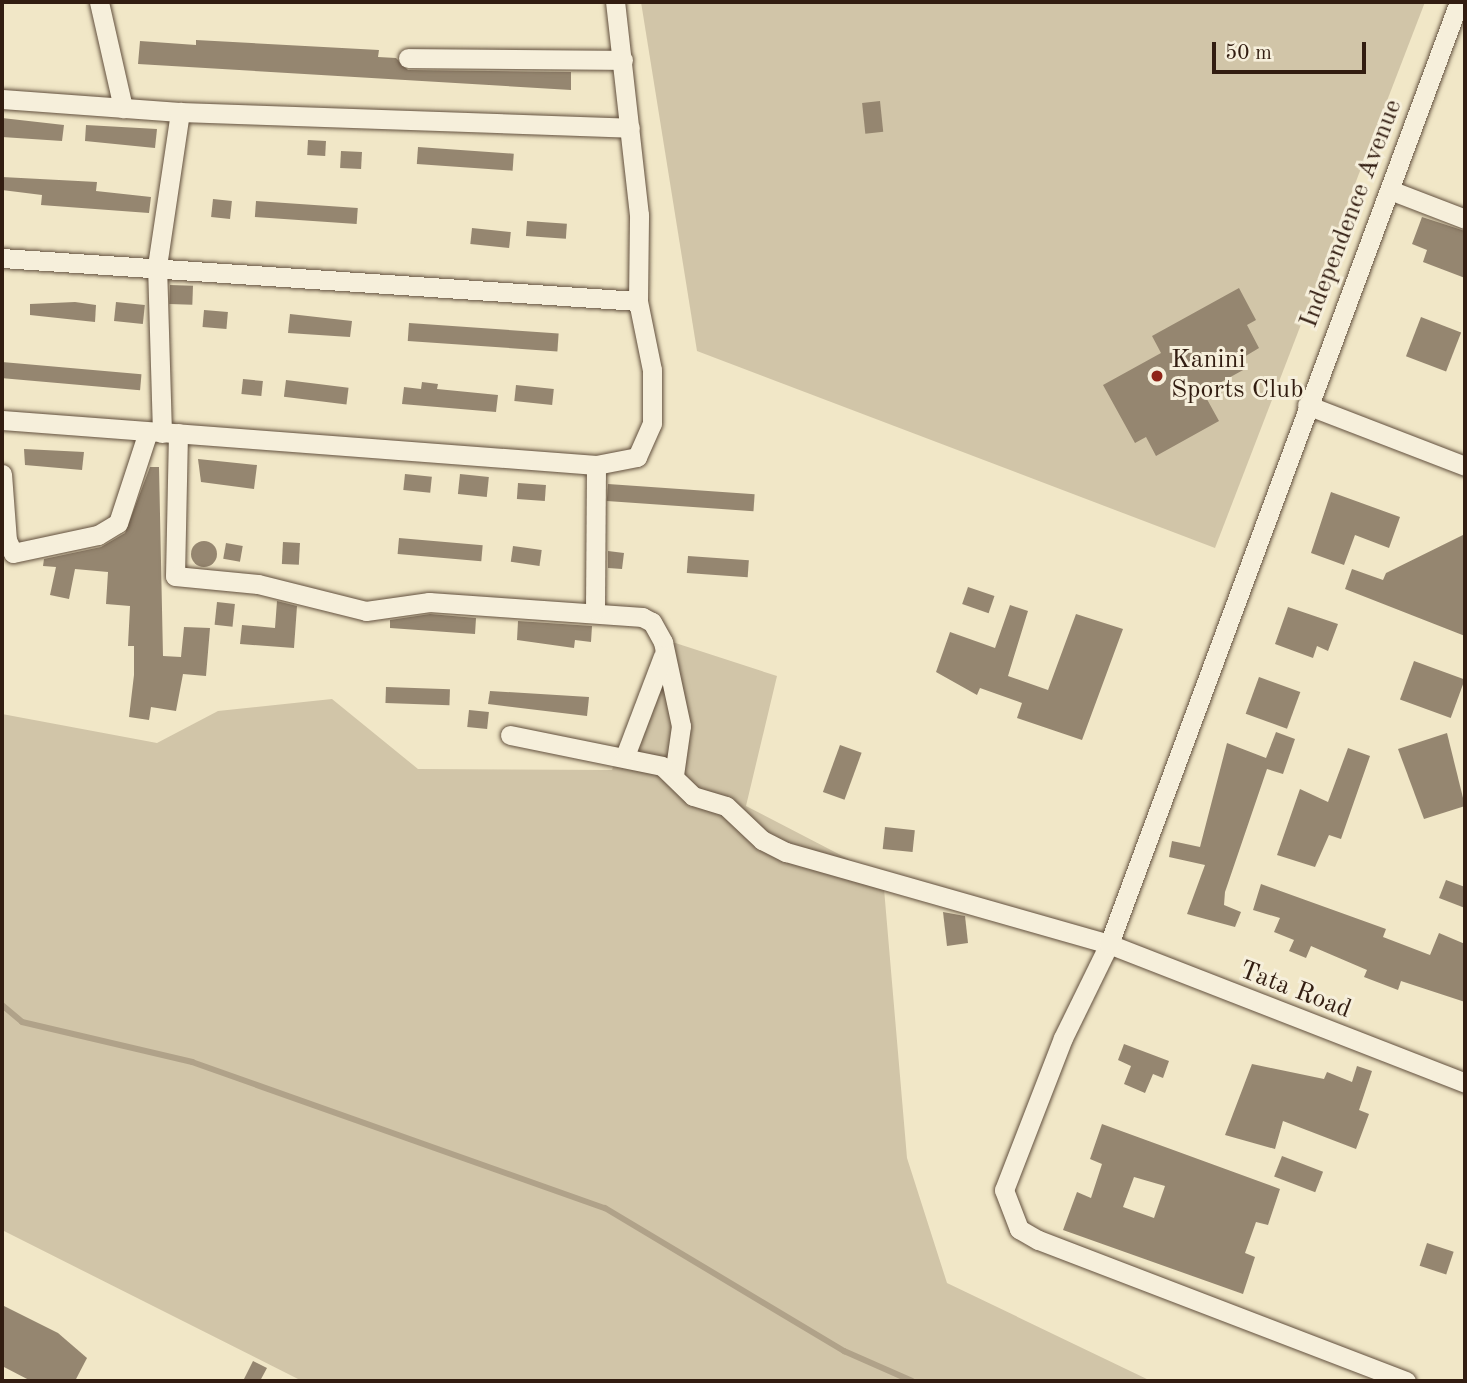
<!DOCTYPE html>
<style>
body{margin:0}
#map{position:relative;width:1467px;height:1383px;overflow:hidden;background:#f1e7c7;font-family:"Old Standard TT",serif}
div>[style]{position:absolute}
[style*='--x']{left:calc(var(--x)*1px);top:calc(var(--y)*1px);width:calc(var(--w)*1px);rotate:calc(var(--a)*1deg)}
.green>*{inset:0;background:#d1c5a8}
.stream>*{height:6px;margin:-3px;padding:0 3px;transform-origin:3px;border-radius:3px;background:#b0a289}
.building>*{inset:0;background:#958670;transform-origin:0 0}
.round{border-radius:50%}
.roads{filter:drop-shadow(0 0 2px #62503e) drop-shadow(0 0 2px #62503e)}
.minor>*{height:19px;margin:-9.5px;padding:0 9.5px;transform-origin:9.5px;border-radius:9.5px;background:#f6efdb}
.dots>*{width:19px;height:19px;translate:-50% -50%;box-sizing:border-box;border:4px solid #f6efdb;border-radius:50%}
span{translate:-50% -50%;white-space:nowrap;text-align:center;line-height:1.15;-webkit-text-stroke:6px #f6efdb;paint-order:stroke}
.street-label{font-size:26px;color:#321d11}
.poi-label{font-size:26px;color:#321d11}
.left{translate:0 -50%;text-align:left}
.frame{position:absolute;inset:0;border:4px solid #321d11;pointer-events:none}
.scale{position:absolute;left:1212px;top:42px;width:154px;height:32px;box-sizing:border-box;border:4px solid #321d11;border-top:0;padding-left:9px;font-size:21px;line-height:24px;white-space:nowrap;color:#321d11;-webkit-text-stroke:5px #f6efdb;paint-order:stroke}
</style>
<div id="map">
<div class="green">
<i style="clip-path:polygon(641px 2px,1425px 2px,1215px 548px,697px 351px)"></i>
<i style="clip-path:polygon(660px 638px,777px 676px,746px 806px,883px 877px,907px 1158px,947px 1283px,1151px 1381px,302px 1381px,2px 1230px,2px 714px,157px 743px,218px 711px,332px 699px,418px 769px,612px 770px)"></i>
</div>
<div class="stream">
<i style="--x:2;--y:1005;--w:26;--a:40"></i>
<i style="--x:22;--y:1022;--w:175;--a:13.2"></i>
<i style="--x:192;--y:1062;--w:438;--a:19.5"></i>
<i style="--x:605;--y:1208;--w:279;--a:30.9"></i>
<i style="--x:844;--y:1351;--w:74;--a:23.8"></i>
</div>
<div class="building">
<i style="clip-path:polygon(196px 40px,379px 50px,378px 57px,396px 58px,408px 70px,571px 72px,571px 90px,138px 64px,140px 41px,196px 45px)"></i>
<i style="left:880px;top:101px;width:31px;height:18px;rotate:84deg"></i>
<i style="clip-path:polygon(2px 118px,64px 125px,62px 141px,2px 137px)"></i>
<i style="clip-path:polygon(86px 125px,157px 129px,155px 148px,85px 141px)"></i>
<i style="left:308px;top:140px;width:18px;height:15px;rotate:3deg"></i>
<i style="left:418px;top:147px;width:96px;height:17px;rotate:4deg"></i>
<i style="left:341px;top:151px;width:21px;height:17px;rotate:3deg"></i>
<i style="clip-path:polygon(2px 177px,97px 182px,96px 191px,151px 197px,149px 213px,41px 205px,42px 195px,2px 190px)"></i>
<i style="left:213px;top:199px;width:19px;height:18px;rotate:6deg"></i>
<i style="left:256px;top:201px;width:102px;height:16px;rotate:4deg"></i>
<i style="clip-path:polygon(1422px 217px,1465px 231px,1465px 278px,1423px 262px,1427px 250px,1412px 244px)"></i>
<i style="left:527px;top:221px;width:40px;height:15px;rotate:4deg"></i>
<i style="left:472px;top:228px;width:39px;height:16px;rotate:6deg"></i>
<i style="left:170px;top:285px;width:23px;height:19px;rotate:2deg"></i>
<i style="clip-path:polygon(1239px 288px,1256px 320px,1247px 325px,1259px 348px,1239px 360px,1245px 369px,1203px 392px,1219px 421px,1156px 456px,1146px 437px,1135px 443px,1103px 385px,1161px 353px,1152px 336px)"></i>
<i style="clip-path:polygon(75px 302px,96px 305px,95px 322px,30px 315px,30px 304px)"></i>
<i style="left:116px;top:302px;width:29px;height:19px;rotate:6deg"></i>
<i style="left:204px;top:310px;width:24px;height:17px;rotate:5deg"></i>
<i style="clip-path:polygon(290px 314px,352px 321px,350px 337px,288px 333px)"></i>
<i style="left:1421px;top:317px;width:43px;height:42px;rotate:21deg"></i>
<i style="left:409px;top:323px;width:150px;height:18px;rotate:4deg"></i>
<i style="left:2px;top:362px;width:140px;height:16px;rotate:5deg"></i>
<i style="left:243px;top:379px;width:20px;height:15px;rotate:6deg"></i>
<i style="left:286px;top:380px;width:63px;height:17px;rotate:7deg"></i>
<i style="clip-path:polygon(422px 382px,438px 384px,437px 389px,498px 395px,496px 412px,402px 404px,404px 387px,421px 389px)"></i>
<i style="left:516px;top:385px;width:38px;height:16px;rotate:6deg"></i>
<i style="clip-path:polygon(24px 449px,84px 452px,82px 470px,25px 465px)"></i>
<i style="clip-path:polygon(198px 459px,257px 465px,254px 489px,201px 482px)"></i>
<i style="clip-path:polygon(150px 467px,159px 467px,163px 656px,181px 657px,184px 627px,210px 628px,206px 676px,183px 674px,176px 711px,151px 707px,149px 720px,129px 717px,134px 675px,134px 646px,128px 646px,130px 606px,106px 604px,108px 572px,75px 569px,69px 599px,50px 595px,56px 567px,43px 566px,44px 559px,101px 547px,125px 533px)"></i>
<i style="left:405px;top:474px;width:27px;height:16px;rotate:6deg"></i>
<i style="left:460px;top:474px;width:29px;height:20px;rotate:6deg"></i>
<i style="left:518px;top:483px;width:28px;height:16px;rotate:4deg"></i>
<i style="left:608px;top:484px;width:147px;height:17px;rotate:4deg"></i>
<i style="clip-path:polygon(1331px 492px,1400px 517px,1389px 548px,1355px 535px,1344px 565px,1311px 553px)"></i>
<i style="clip-path:polygon(1465px 534px,1465px 636px,1345px 589px,1352px 569px,1383px 580px,1386px 573px)"></i>
<i style="left:399px;top:538px;width:84px;height:16px;rotate:5deg"></i>
<i class="round" style="left:191px;top:541px;width:26px;height:26px"></i>
<i style="left:283px;top:542px;width:17px;height:22px;rotate:3deg"></i>
<i style="left:226px;top:543px;width:17px;height:16px;rotate:10deg"></i>
<i style="left:513px;top:546px;width:29px;height:16px;rotate:8deg"></i>
<i style="clip-path:polygon(608px 551px,624px 553px,622px 569px,608px 568px)"></i>
<i style="left:688px;top:556px;width:61px;height:17px;rotate:4deg"></i>
<i style="left:968px;top:587px;width:28px;height:18px;rotate:19deg"></i>
<i style="clip-path:polygon(277px 601px,297px 606px,294px 648px,240px 644px,242px 625px,275px 628px)"></i>
<i style="left:217px;top:602px;width:18px;height:23px;rotate:6deg"></i>
<i style="clip-path:polygon(1010px 605px,1028px 611px,1008px 676px,1048px 690px,1076px 614px,1123px 629px,1082px 740px,1017px 718px,1022px 703px,980px 688px,977px 695px,936px 672px,950px 632px,995px 648px)"></i>
<i style="clip-path:polygon(1288px 607px,1338px 624px,1328px 651px,1317px 646px,1313px 658px,1275px 644px)"></i>
<i style="clip-path:polygon(430px 614px,476px 618px,475px 634px,390px 628px,390px 620px)"></i>
<i style="clip-path:polygon(518px 621px,592px 626px,591px 642px,575px 640px,574px 648px,517px 640px)"></i>
<i style="left:1414px;top:661px;width:54px;height:41px;rotate:20deg"></i>
<i style="left:1259px;top:677px;width:44px;height:39px;rotate:20deg"></i>
<i style="left:386px;top:687px;width:64px;height:16px;rotate:2deg"></i>
<i style="clip-path:polygon(490px 691px,589px 697px,587px 716px,488px 704px)"></i>
<i style="left:469px;top:710px;width:20px;height:17px;rotate:6deg"></i>
<i style="clip-path:polygon(1276px 732px,1295px 739px,1283px 774px,1267px 769px,1225px 892px,1224px 905px,1241px 912px,1235px 927px,1187px 914px,1205px 865px,1169px 857px,1172px 841px,1200px 847px,1227px 743px,1266px 758px)"></i>
<i style="clip-path:polygon(1447px 733px,1465px 806px,1424px 819px,1398px 749px)"></i>
<i style="left:840px;top:745px;width:23px;height:50px;rotate:20deg"></i>
<i style="clip-path:polygon(1348px 748px,1370px 756px,1341px 839px,1329px 835px,1315px 867px,1277px 855px,1300px 789px,1328px 802px)"></i>
<i style="left:885px;top:827px;width:30px;height:22px;rotate:6deg"></i>
<i style="clip-path:polygon(1446px 880px,1465px 887px,1465px 908px,1439px 898px)"></i>
<i style="clip-path:polygon(1261px 884px,1386px 929px,1383px 937px,1430px 955px,1439px 933px,1465px 944px,1465px 1002px,1401px 981px,1398px 990px,1364px 977px,1367px 970px,1311px 946px,1306px 958px,1289px 951px,1294px 940px,1274px 932px,1280px 918px,1253px 910px)"></i>
<i style="clip-path:polygon(943px 912px,965px 916px,968px 943px,947px 946px)"></i>
<i style="clip-path:polygon(1124px 1044px,1169px 1061px,1163px 1078px,1153px 1074px,1145px 1093px,1124px 1084px,1131px 1066px,1118px 1060px)"></i>
<i style="clip-path:polygon(1252px 1064px,1324px 1079px,1327px 1072px,1352px 1082px,1357px 1066px,1372px 1071px,1359px 1110px,1369px 1114px,1356px 1149px,1283px 1121px,1275px 1149px,1225px 1135px)"></i>
<i style="clip-path:polygon(evenodd,1102px 1124px,1280px 1189px,1268px 1225px,1256px 1222px,1245px 1253px,1255px 1257px,1243px 1294px,1063px 1230px,1077px 1192px,1091px 1198px,1102px 1164px,1090px 1159px,1102px 1124px,1134px 1177px,1165px 1186px,1154px 1218px,1123px 1207px,1134px 1177px)"></i>
<i style="left:1282px;top:1156px;width:44px;height:22px;rotate:21deg"></i>
<i style="left:1427px;top:1243px;width:28px;height:24px;rotate:18deg"></i>
<i style="clip-path:polygon(2px 1305px,58px 1333px,87px 1358px,75px 1381px,31px 1381px,2px 1366px)"></i>
<i style="clip-path:polygon(253px 1361px,267px 1368px,260px 1381px,243px 1381px)"></i>
</div>
<div class="roads">
<div class="minor">
<i style="--x:99;--y:2;--w:109;--a:77.2"></i>
<i style="--x:408;--y:58;--w:215;--a:0.5"></i>
<i style="--x:2;--y:99;--w:178;--a:4.2"></i>
<i style="--x:180;--y:112;--w:450;--a:2"></i>
<i style="--x:1390;--y:190;--w:80;--a:21.1"></i>
<i style="--x:2;--y:258;--w:637;--a:3.87"></i>
<i style="--x:1307;--y:405;--w:169;--a:21.1"></i>
<i style="--x:2;--y:420;--w:596;--a:4.33"></i>
<i style="--x:596;--y:465;--w:42;--a:-11"></i>
<i style="--x:637;--y:457;--w:37;--a:-66"></i>
<i style="--x:652;--y:423;--w:53;--a:-90"></i>
<i style="--x:652;--y:370;--w:70;--a:-101.5"></i>
<i style="--x:638;--y:301;--w:86;--a:-89.3"></i>
<i style="--x:639;--y:215;--w:214;--a:-96.4"></i>
<i style="--x:162;--y:433;--w:167;--a:-91.7"></i>
<i style="--x:157;--y:266;--w:156;--a:-81.5"></i>
<i style="--x:178;--y:433;--w:143;--a:91.2"></i>
<i style="--x:175;--y:576;--w:83;--a:5.5"></i>
<i style="--x:258;--y:584;--w:111;--a:14"></i>
<i style="--x:366;--y:611;--w:64;--a:-8.1"></i>
<i style="--x:429;--y:602;--w:214;--a:4"></i>
<i style="--x:642;--y:617;--w:11;--a:27"></i>
<i style="--x:652;--y:622;--w:23;--a:61"></i>
<i style="--x:663;--y:642;--w:86;--a:77.9"></i>
<i style="--x:681;--y:726;--w:49;--a:98.1"></i>
<i style="--x:2;--y:474;--w:66;--a:85.7"></i>
<i style="--x:7;--y:540;--w:14;--a:65"></i>
<i style="--x:13;--y:553;--w:87;--a:-12"></i>
<i style="--x:98;--y:535;--w:23;--a:-31"></i>
<i style="--x:118;--y:523;--w:96;--a:-71.8"></i>
<i style="--x:595;--y:610;--w:145;--a:-89.6"></i>
<i style="--x:510;--y:735;--w:155;--a:11.5"></i>
<i style="--x:662;--y:766;--w:43;--a:44.1"></i>
<i style="--x:693;--y:796;--w:34;--a:17"></i>
<i style="--x:726;--y:806;--w:50;--a:43.4"></i>
<i style="--x:762;--y:840;--w:27;--a:27"></i>
<i style="--x:786;--y:852;--w:336;--a:15.9"></i>
<i style="--x:1109;--y:944;--w:382;--a:21.3"></i>
<i style="--x:625;--y:756;--w:107;--a:-69.2"></i>
<i style="--x:1406;--y:1381;--w:394;--a:-159"></i>
<i style="--x:1038;--y:1240;--w:22;--a:-150"></i>
<i style="--x:1019;--y:1229;--w:42;--a:-111"></i>
<i style="--x:1004;--y:1190;--w:163;--a:-68.8"></i>
<i style="--x:1063;--y:1038;--w:105;--a:-63.9"></i>
<i style="--x:1109;--y:944;--w:1005;--a:-69.62"></i>
</div>
</div>
<div class="dots">
<i style="left:1157px;top:376px;background:#8f2418"></i>
</div>
<div class="street-label">
<span style="left:1352px;top:214px;rotate:-69deg">Independence Avenue</span>
<span style="left:1295px;top:991px;rotate:21deg">Tata Road</span>
</div>
<div class="poi-label">
<span class="left" style="left:1171px;top:376px">Kanini<br>Sports Club</span>
</div>
<div class="frame"></div>
<div class="scale">50 m</div>
</div>
